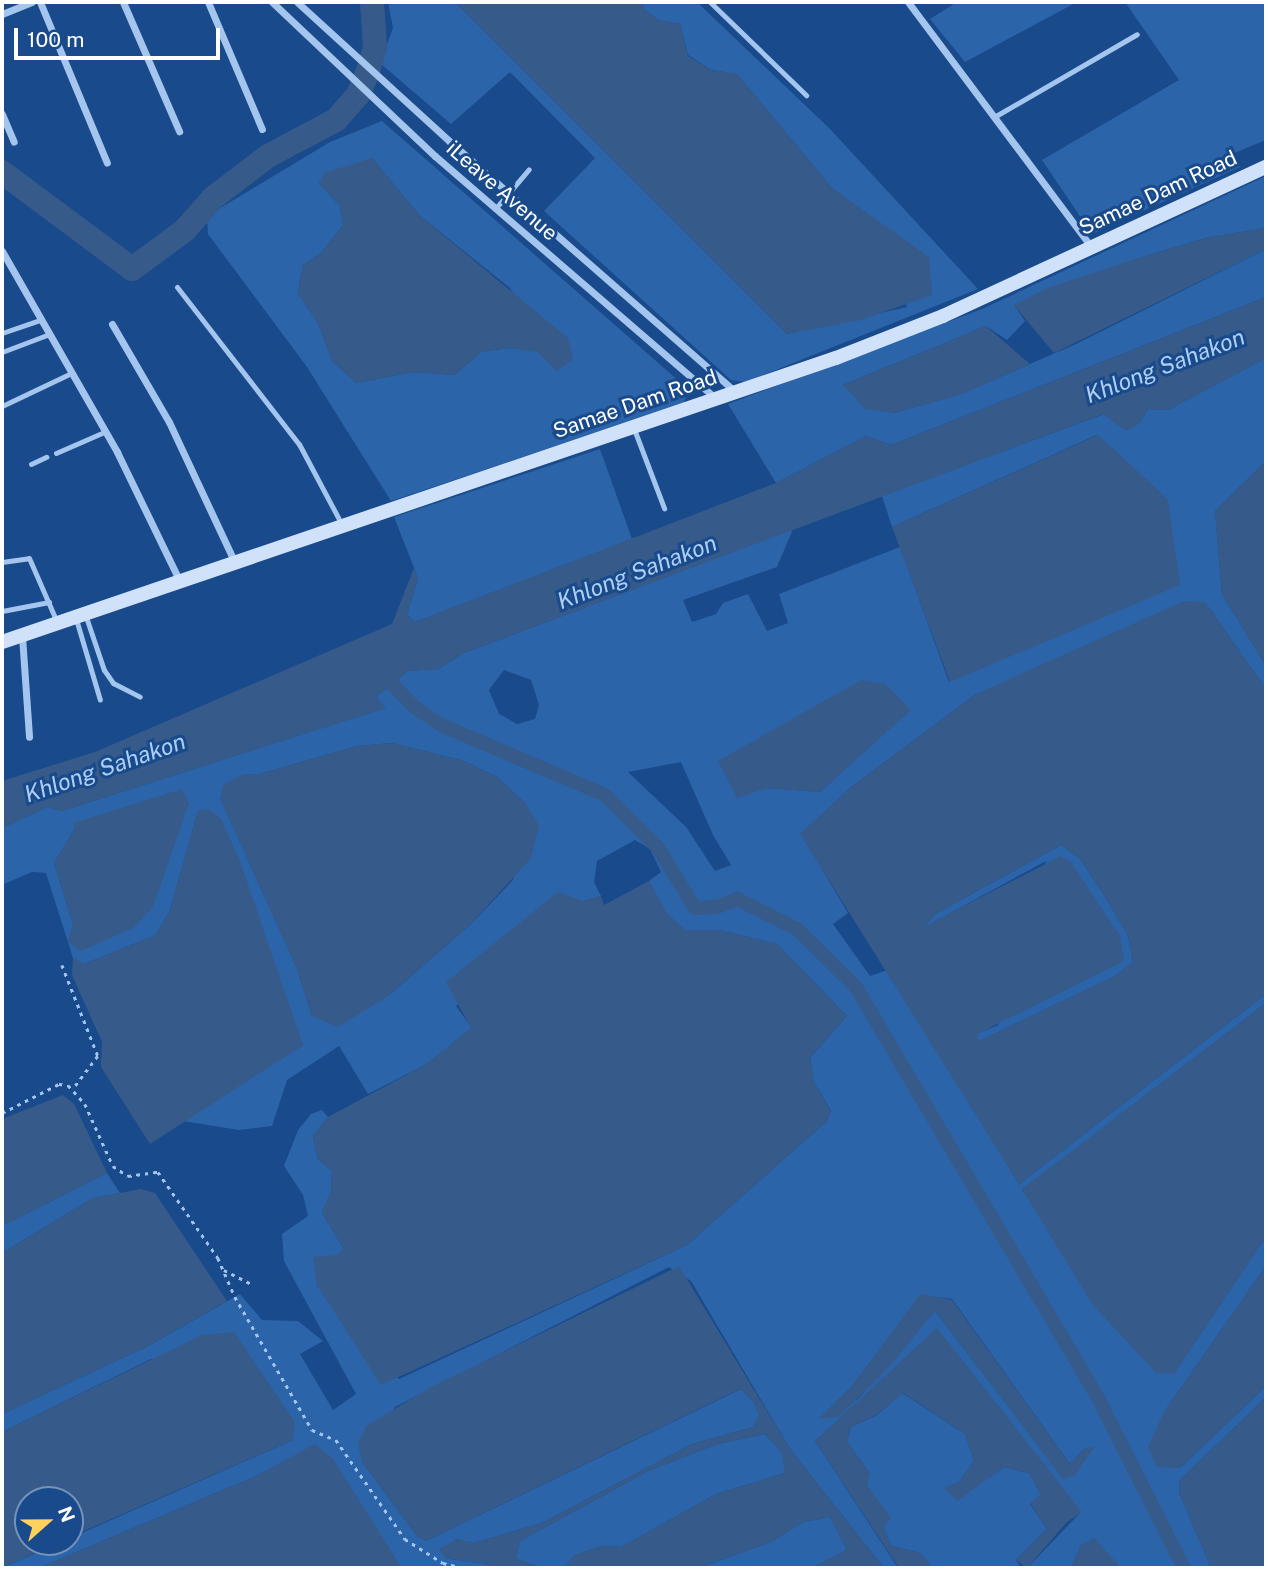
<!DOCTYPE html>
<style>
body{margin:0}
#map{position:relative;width:1268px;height:1570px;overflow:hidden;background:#194a8b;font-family:"Public Sans",sans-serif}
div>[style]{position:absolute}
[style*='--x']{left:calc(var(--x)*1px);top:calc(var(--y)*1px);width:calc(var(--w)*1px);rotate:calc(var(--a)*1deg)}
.green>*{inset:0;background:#2b64a9}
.water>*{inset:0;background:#365b8a}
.canal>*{height:14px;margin:-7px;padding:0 7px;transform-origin:7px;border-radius:7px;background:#365b8a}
.river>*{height:24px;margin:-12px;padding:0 12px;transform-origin:12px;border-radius:12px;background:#365b8a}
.path>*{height:2.5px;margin-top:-1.25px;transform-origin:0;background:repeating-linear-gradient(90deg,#a3c5ee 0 3.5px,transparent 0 8.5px)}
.lane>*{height:5px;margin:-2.5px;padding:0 2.5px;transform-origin:2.5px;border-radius:2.5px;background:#a3c5ee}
.street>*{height:7px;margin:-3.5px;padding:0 3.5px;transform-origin:3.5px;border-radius:3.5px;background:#a3c5ee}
.secondary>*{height:14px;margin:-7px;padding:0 7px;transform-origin:7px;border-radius:7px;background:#d0e2fa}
span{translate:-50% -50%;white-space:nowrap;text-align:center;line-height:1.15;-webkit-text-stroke:6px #194a8b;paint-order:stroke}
.street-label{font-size:21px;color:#fff}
.water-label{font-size:23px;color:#aecff5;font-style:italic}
.frame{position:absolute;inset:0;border:4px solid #fff;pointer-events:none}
.north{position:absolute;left:14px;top:1486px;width:70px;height:70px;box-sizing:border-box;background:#194a8b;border:2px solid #7592b9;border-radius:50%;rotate:69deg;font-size:19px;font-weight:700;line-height:28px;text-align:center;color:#fff}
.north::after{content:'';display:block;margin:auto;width:24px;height:32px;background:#ffd15f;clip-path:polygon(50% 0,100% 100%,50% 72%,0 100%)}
.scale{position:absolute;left:14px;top:28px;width:206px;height:32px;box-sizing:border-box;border:4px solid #fff;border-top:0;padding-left:9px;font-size:21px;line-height:24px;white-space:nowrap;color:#fff;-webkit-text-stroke:5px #194a8b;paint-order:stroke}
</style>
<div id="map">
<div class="green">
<i style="clip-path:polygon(388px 2px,455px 2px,787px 334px,907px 307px,878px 224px,832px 188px,737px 74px,711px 70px,688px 55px,680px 24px,658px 20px,644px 9px,643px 2px,697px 2px,830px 129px,978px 289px,746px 382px,731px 380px,544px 211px,595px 158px,510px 72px,451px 124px,380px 63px,393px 28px)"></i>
<i style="clip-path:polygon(957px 2px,1077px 2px,965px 62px,930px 19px)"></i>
<i style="clip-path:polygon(1125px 2px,1266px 2px,1266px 140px,1232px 154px,1240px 167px,1092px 234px,1042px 160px,1179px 80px)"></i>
<i style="clip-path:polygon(evenodd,382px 121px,688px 389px,684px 403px,391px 501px,307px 367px,208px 234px,207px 216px,330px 142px,382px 121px,372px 158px,420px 216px,510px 288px,557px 370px,537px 351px,508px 348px,481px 352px,455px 375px,413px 372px,356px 383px,332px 361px,318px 323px,298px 293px,303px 265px,321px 253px,343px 225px,340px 206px,319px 183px,372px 158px)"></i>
<i style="clip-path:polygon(1266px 176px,1266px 228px,1206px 238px,1133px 260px,1014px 305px,1025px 321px,1007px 340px,986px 326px,843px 385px,894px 413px,961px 394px,1076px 344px,1266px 249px,1266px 297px,891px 445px,866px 436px,776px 483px,728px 404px,982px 309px)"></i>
<i style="clip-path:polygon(evenodd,1266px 358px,1266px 461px,1215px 511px,1222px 594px,1266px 666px,1266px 689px,1205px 602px,976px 694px,851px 787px,801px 834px,848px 913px,833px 924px,870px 976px,888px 970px,1019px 1184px,1266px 994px,1266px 1003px,1022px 1190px,1174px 1373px,1266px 1237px,1266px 1266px,1164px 1412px,1180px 1468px,1266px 1386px,1266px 1397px,1180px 1480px,1179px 1492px,1211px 1568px,1120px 1568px,1081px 1545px,1071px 1568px,1027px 1568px,1081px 1512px,937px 1329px,815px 1441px,898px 1568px,884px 1568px,790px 1449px,691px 1281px,669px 1267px,395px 1407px,362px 1462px,417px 1536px,426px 1541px,741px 1389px,754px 1402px,759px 1416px,753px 1427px,692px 1444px,542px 1523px,474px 1543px,456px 1539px,445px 1558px,508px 1568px,401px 1568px,315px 1445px,256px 1476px,39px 1568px,2px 1568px,293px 1440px,151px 1359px,2px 1432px,2px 1414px,148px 1346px,240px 1294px,262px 1320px,298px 1321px,323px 1341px,300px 1354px,333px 1410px,356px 1394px,284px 1261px,282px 1234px,308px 1216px,303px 1195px,284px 1166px,298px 1130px,311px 1114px,322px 1110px,328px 1117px,313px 1136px,318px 1159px,332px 1171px,331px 1191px,322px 1213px,344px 1249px,317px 1285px,338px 1316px,399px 1379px,687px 1245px,827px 1121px,831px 1111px,814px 1082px,810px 1058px,847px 1016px,777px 944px,719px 930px,685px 930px,666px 913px,649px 881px,661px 872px,650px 849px,635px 840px,597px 861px,594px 882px,601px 896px,584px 901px,456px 1006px,472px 1028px,425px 1065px,368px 1094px,339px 1046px,287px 1080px,272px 1126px,239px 1130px,183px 1121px,303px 1045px,198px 811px,170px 910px,156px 935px,84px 964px,73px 958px,46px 873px,32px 872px,2px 885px,2px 828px,47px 807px,62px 811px,385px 708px,376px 697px,408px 671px,438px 669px,464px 653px,793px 529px,777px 567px,683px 600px,692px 622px,716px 614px,723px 603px,748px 594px,767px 631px,788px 623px,779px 594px,900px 547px,949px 682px,1097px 435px,892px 527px,882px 496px,1104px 414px,1139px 424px,1148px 409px,1168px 410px,1266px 358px,504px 670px,531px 680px,539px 705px,535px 719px,517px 724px,499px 714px,489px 690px,504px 670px,1266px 358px,910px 710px,820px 792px,767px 788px,910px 710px,1266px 358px,392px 743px,464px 761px,497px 777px,525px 803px,513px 880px,469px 926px,388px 996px,312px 1016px,296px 966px,220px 798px,241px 775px,260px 774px,357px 746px,392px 743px,1266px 358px,681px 762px,713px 835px,731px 865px,715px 871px,686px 827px,628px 772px,681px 762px,1266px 358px,189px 803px,182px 815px,68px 942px,73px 925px,54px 863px,75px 828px,189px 803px,1266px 358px,920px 1295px,952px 1299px,1070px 1464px,1084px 1449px,1095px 1447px,1063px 1478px,935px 1311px,858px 1399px,819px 1419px,853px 1385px,920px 1295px)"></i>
<i style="clip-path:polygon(600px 449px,632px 539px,415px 622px,407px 615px,418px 578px,394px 517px)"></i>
<i style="clip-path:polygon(1061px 845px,1080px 859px,1107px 900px,1128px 936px,1133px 962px,1115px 976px,979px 1041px,976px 1034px,998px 1025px,1046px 861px,921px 929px,937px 913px)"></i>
<i style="clip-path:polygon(107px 1173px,120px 1193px,93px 1198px,2px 1253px,2px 1226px)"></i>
<i style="clip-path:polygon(902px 1393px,965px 1434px,974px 1461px,959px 1482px,945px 1488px,957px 1500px,1004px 1467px,1029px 1473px,1041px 1495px,1030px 1504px,1047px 1529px,1016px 1560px,1021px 1568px,933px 1568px,920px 1553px,892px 1546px,883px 1527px,890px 1518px,866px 1485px,870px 1474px,847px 1442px,851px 1427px,877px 1415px)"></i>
<i style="clip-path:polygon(765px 1434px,782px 1453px,785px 1473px,716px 1494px,621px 1547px,602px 1546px,575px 1555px,564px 1568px,544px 1568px,516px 1559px,520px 1541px,648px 1471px,717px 1444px)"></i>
<i style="clip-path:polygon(830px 1517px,847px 1550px,812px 1568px,699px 1568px,771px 1542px,803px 1522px)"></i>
</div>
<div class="water">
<i style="clip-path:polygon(455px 2px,643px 2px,644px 9px,658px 20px,680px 24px,688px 56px,711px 70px,737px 74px,832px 188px,929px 257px,932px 295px,861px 320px,787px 334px)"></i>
<i style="clip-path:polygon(372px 158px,420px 216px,568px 338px,573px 359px,557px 371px,537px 352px,508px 348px,481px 352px,455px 375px,413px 372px,356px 383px,332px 361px,318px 323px,298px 293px,303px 265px,321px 253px,343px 225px,340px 206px,319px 183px,324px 173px)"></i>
<i style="clip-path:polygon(1266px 228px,1266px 249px,1054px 353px,1014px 305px,1047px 288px,1133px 260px,1206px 238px)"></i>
<i style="clip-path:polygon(1266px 297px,1266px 358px,1168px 410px,1148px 409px,1139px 424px,1126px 431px,1103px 414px,464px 653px,438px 669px,408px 671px,376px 697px,386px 708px,62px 811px,47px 807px,2px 828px,2px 781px,95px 752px,392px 624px,414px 568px,418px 578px,407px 615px,415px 622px,776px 483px,866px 436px,891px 445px)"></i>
<i style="clip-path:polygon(986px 326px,1030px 364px,962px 394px,894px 413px,865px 409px,843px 385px)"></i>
<i style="clip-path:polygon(1098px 435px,1168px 499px,1180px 585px,950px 682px,892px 527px)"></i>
<i style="clip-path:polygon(1266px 461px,1266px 666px,1222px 594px,1215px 511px)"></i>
<i style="clip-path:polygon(evenodd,1184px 601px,1205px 602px,1266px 689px,1266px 994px,1019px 1184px,800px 834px,851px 787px,976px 694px,1184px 601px,1061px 845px,1080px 859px,1107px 900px,1128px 936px,1133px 962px,1115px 976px,979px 1041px,977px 1034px,1124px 961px,1120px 936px,1071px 862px,1061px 856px,923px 927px,937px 913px,1061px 845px)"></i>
<i style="clip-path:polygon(861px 680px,885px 684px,911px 710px,820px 792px,767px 788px,737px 798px,718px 761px)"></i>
<i style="clip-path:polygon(392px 743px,464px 761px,497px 777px,525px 803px,539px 826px,531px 858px,469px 926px,388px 996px,338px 1027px,312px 1016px,296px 966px,220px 798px,224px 784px,241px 775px,260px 774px,357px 746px)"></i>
<i style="clip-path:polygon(182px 789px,189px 803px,153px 907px,133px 928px,81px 951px,68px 942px,73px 925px,54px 863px,75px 828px,73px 823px)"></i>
<i style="clip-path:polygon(209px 809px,221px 819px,240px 861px,303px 1045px,150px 1144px,101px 1067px,102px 1042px,72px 975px,73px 958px,84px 964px,156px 935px,170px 910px,198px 811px)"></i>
<i style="clip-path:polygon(649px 881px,666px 912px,685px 930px,719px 930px,777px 944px,847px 1016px,810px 1058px,814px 1082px,831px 1112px,827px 1121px,687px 1245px,381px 1385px,317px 1285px,313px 1257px,336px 1255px,344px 1249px,322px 1213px,331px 1191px,332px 1171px,318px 1159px,313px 1136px,328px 1117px,425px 1065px,471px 1028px,446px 982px,558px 892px,584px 901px,601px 896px,604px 905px)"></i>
<i style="clip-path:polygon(1266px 1003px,1266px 1237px,1174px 1374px,1156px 1373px,1092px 1304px,1022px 1189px)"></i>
<i style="clip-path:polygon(63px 1095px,74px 1104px,107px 1173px,2px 1226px,2px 1119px)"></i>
<i style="clip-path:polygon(141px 1189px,155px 1193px,227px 1301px,148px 1346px,2px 1414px,2px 1253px,93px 1198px)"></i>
<i style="clip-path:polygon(679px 1266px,790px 1449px,884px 1568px,812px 1568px,847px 1550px,830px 1517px,803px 1522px,771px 1542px,699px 1568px,564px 1568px,574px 1555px,602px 1546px,621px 1547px,716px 1494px,785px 1473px,782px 1453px,765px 1434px,717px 1444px,648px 1471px,520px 1541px,516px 1559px,544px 1568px,508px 1568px,445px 1558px,439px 1549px,457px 1539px,474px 1543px,542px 1523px,692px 1444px,753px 1427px,759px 1416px,754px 1402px,740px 1389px,426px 1541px,417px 1536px,362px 1462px,358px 1444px,366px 1426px,433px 1386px)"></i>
<i style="clip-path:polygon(1266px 1266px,1266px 1386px,1180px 1468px,1157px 1467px,1148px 1447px,1164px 1412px)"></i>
<i style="clip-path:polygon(920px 1294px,952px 1300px,1070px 1464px,1084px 1449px,1095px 1446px,1074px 1476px,1063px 1479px,935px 1311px,889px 1367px,839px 1417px,818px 1419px,853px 1385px)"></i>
<i style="clip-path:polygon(937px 1328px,1082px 1512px,1067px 1522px,1027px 1568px,1016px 1560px,1047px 1529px,1030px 1503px,1041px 1495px,1029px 1473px,1004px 1467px,957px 1501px,944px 1488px,959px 1482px,974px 1461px,965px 1434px,903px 1393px,876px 1415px,851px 1427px,847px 1442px,870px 1474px,867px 1485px,891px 1518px,883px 1527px,892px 1546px,920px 1553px,933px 1568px,899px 1568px,815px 1441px)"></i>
<i style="clip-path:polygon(234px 1332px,295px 1422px,293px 1440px,70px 1537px,70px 1500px,28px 1500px,28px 1542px,59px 1542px,2px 1568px,2px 1432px,202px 1335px)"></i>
<i style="clip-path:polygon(1266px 1397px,1266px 1568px,1211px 1568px,1179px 1492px,1180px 1480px)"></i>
<i style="clip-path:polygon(315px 1444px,333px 1459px,402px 1568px,39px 1568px,256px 1476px)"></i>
<i style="clip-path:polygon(1094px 1538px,1116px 1562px,1120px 1568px,1071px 1568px,1081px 1545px)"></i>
</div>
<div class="canal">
<i style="--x:379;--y:670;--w:50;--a:46.6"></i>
<i style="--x:413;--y:706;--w:34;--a:34"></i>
<i style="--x:441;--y:725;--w:178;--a:23.1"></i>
<i style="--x:605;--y:795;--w:75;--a:45"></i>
<i style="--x:658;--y:848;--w:70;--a:58.3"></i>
<i style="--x:695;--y:908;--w:22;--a:-3"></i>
<i style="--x:717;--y:907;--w:22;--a:-22"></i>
<i style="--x:737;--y:899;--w:67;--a:26.6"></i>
<i style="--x:797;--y:929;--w:83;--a:44.5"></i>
<i style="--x:856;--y:987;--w:481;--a:59.5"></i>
<i style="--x:1100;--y:1402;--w:186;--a:63.2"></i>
</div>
<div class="river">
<i style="--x:2;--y:172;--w:162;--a:36.7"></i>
<i style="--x:132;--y:269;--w:66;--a:-36.3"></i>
<i style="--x:185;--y:230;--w:43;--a:-48.8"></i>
<i style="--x:213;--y:198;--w:69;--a:-37.4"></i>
<i style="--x:268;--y:156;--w:77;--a:-27.9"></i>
<i style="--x:336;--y:120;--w:33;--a:-49"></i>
<i style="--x:358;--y:95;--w:23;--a:-67"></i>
<i style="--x:367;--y:74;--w:28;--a:-73"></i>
<i style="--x:375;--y:47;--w:45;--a:-93.8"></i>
</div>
<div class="path">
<i style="--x:62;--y:965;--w:98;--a:68.4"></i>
<i style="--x:98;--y:1056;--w:41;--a:127.1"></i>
<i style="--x:2;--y:1113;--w:64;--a:-27"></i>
<i style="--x:59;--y:1084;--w:9;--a:6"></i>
<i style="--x:68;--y:1085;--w:25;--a:48"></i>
<i style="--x:85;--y:1104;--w:68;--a:65.7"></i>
<i style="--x:113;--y:1166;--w:18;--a:34"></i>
<i style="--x:128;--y:1176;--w:30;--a:-8"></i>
<i style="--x:158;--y:1172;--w:105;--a:55.1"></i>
<i style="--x:218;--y:1258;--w:43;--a:66.4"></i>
<i style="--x:235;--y:1297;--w:154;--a:59.9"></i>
<i style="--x:312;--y:1430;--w:26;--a:23"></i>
<i style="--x:336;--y:1440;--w:121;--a:55.1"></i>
<i style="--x:405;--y:1539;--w:45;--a:32.3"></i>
<i style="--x:443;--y:1563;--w:21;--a:14"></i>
<i style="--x:224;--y:1270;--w:30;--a:27"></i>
</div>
<div class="lane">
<i style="--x:710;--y:2;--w:134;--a:44.1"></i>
<i style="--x:994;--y:117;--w:165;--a:-30.1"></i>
<i style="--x:495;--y:209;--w:52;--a:-49.6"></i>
<i style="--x:177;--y:287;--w:199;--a:52.2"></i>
<i style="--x:299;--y:444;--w:89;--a:62"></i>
<i style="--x:2;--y:333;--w:39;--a:-19"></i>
<i style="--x:2;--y:352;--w:48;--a:-20.7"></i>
<i style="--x:2;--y:406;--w:74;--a:-25.5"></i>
<i style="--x:634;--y:429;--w:85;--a:69.2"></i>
<i style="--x:56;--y:453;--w:52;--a:-23.6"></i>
<i style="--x:31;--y:464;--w:17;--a:-25"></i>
<i style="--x:2;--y:562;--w:27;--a:-8"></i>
<i style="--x:29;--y:558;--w:70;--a:66.4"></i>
<i style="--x:2;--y:611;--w:48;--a:-10.8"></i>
<i style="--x:85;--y:614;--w:59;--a:71.3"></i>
<i style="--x:104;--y:670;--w:16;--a:55"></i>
<i style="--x:113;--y:683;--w:30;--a:27"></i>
<i style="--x:76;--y:619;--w:84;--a:73.5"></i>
</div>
<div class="street">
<i style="--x:40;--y:2;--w:174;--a:67.4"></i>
<i style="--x:123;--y:2;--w:141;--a:66.5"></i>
<i style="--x:208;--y:2;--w:138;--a:67"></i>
<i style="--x:272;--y:2;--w:224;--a:43.4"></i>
<i style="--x:435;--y:156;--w:372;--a:40.8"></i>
<i style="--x:297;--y:2;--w:206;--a:42.4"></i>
<i style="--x:449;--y:141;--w:380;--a:41.2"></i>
<i style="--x:908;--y:2;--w:306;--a:53.2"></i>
<i style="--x:2;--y:14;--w:32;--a:-22"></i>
<i style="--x:2;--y:114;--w:30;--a:67"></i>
<i style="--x:2;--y:251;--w:232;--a:60.2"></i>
<i style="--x:117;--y:452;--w:144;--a:64.1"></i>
<i style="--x:112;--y:324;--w:113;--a:59.8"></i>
<i style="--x:169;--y:422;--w:156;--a:64.9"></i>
<i style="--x:22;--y:636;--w:101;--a:86"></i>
</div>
<div class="secondary">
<i style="--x:2;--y:642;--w:881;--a:-18.81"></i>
<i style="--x:836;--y:358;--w:115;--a:-21.4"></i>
<i style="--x:943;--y:316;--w:356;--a:-24.8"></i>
</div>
<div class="street-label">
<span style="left:502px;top:191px;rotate:41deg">iLeave Avenue</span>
<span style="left:1158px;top:193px;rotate:-25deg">Samae Dam Road</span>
<span style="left:635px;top:404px;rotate:-19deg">Samae Dam Road</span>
</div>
<div class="water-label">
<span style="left:1165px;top:366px;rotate:-21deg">Khlong Sahakon</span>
<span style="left:637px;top:572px;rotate:-21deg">Khlong Sahakon</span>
<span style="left:105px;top:768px;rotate:-19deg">Khlong Sahakon</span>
</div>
<div class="frame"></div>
<div class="north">N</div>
<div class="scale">100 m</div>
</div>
